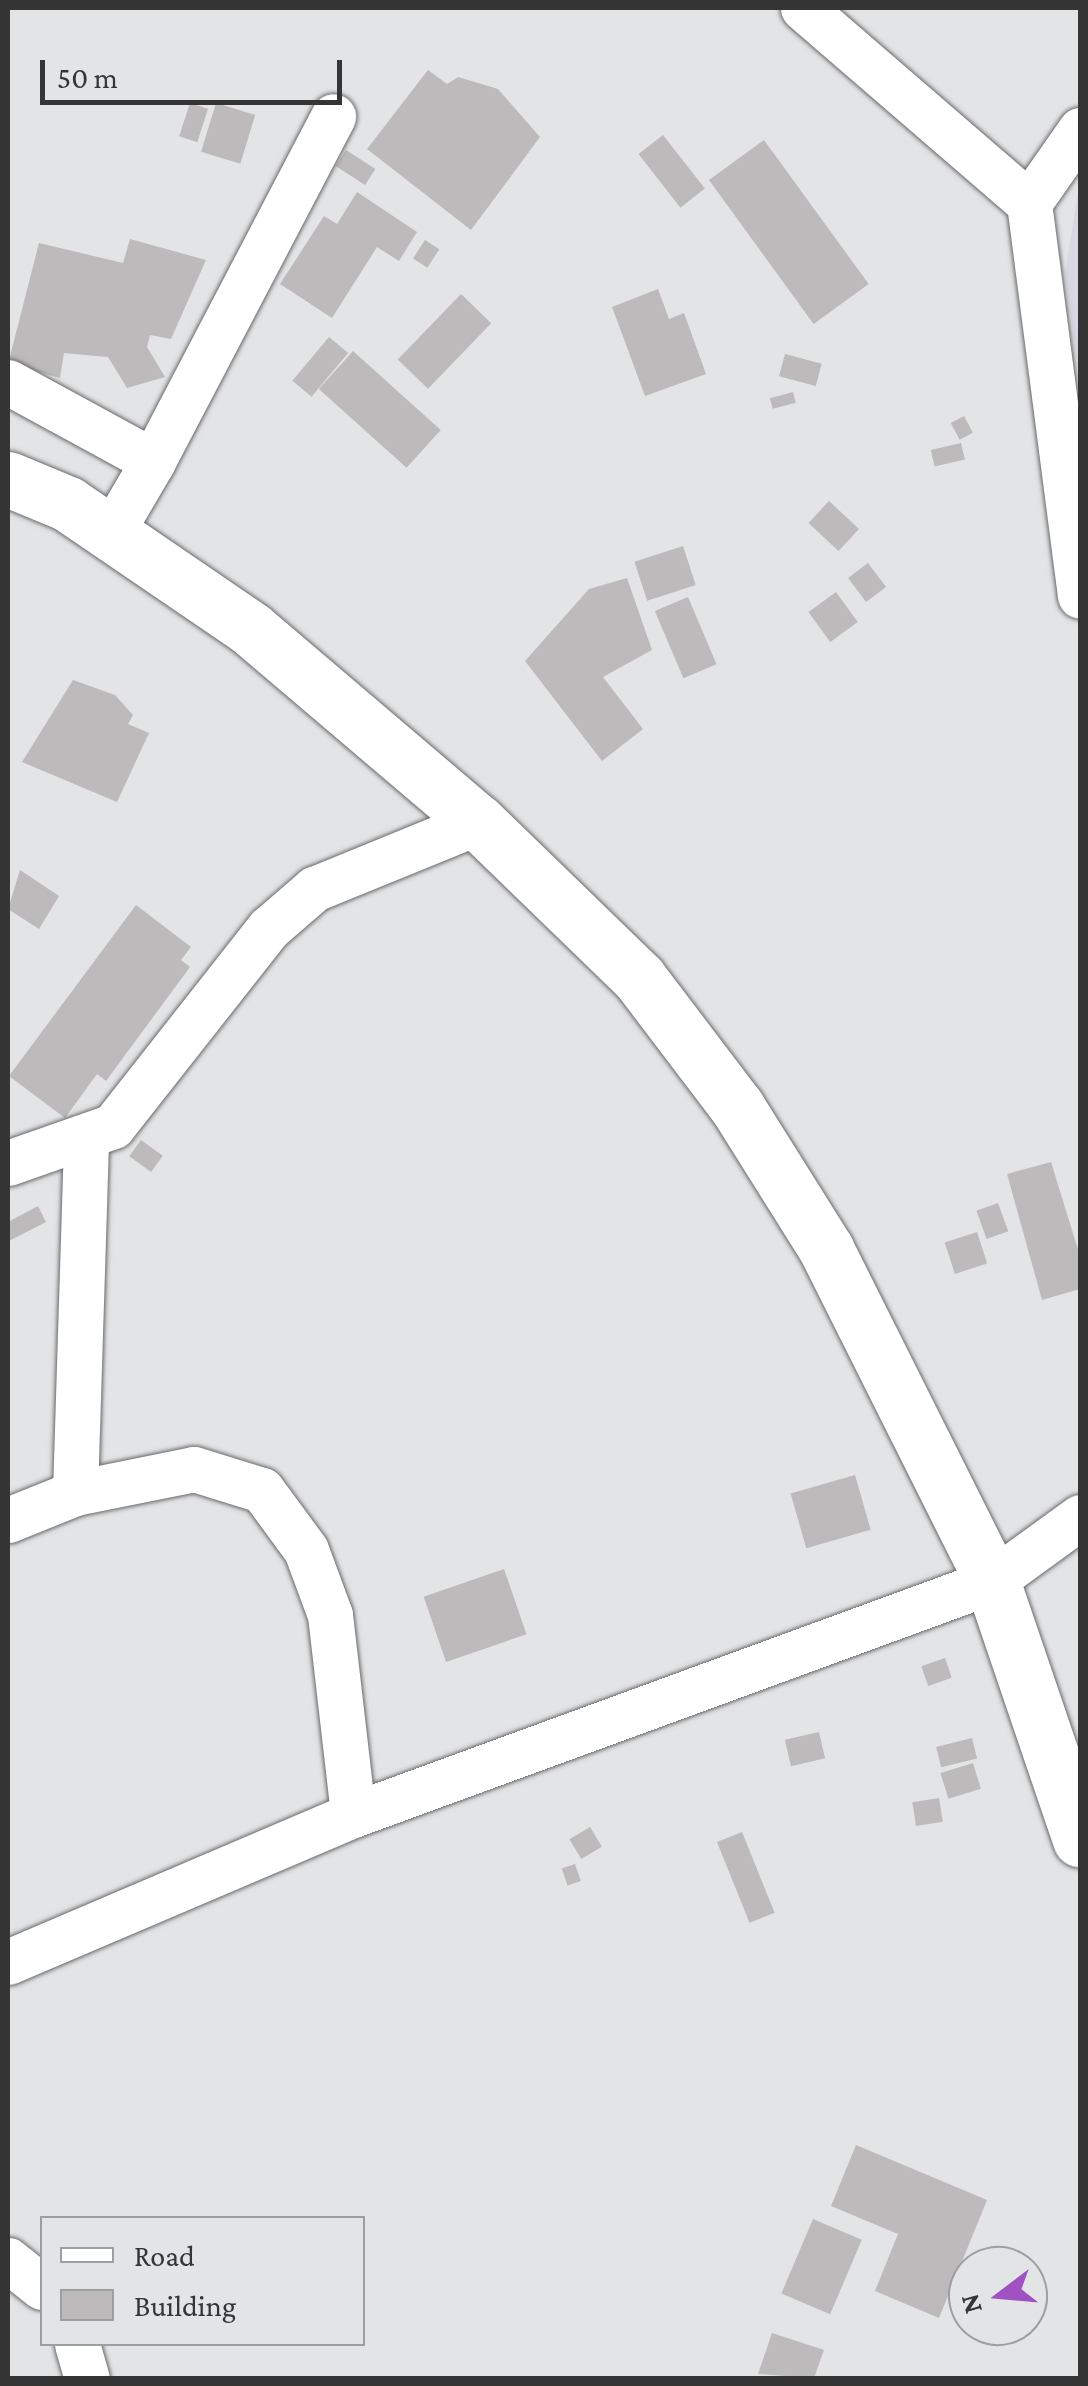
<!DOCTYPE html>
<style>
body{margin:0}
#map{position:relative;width:1088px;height:2386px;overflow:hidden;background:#e3e4e5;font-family:"Crimson Pro",serif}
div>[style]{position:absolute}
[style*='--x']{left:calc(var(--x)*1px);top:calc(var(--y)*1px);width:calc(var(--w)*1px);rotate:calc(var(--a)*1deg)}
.built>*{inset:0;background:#d8d8e2}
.building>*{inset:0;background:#bcbaba;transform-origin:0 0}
.roads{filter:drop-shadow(0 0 2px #69696b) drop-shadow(0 0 2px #69696b)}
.street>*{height:45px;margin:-22.5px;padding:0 22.5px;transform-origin:22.5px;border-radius:22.5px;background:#fff}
.secondary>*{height:55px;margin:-27.5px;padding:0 27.5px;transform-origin:27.5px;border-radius:27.5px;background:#fff}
span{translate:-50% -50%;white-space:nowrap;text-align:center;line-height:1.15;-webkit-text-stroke:8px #e3e4e5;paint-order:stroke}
.frame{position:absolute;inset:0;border:10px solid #353536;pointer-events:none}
.legend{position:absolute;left:40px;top:2216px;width:325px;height:130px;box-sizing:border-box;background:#e3e4e5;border:2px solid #9d9e9f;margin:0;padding:12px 18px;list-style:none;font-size:30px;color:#353536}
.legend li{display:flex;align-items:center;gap:20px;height:50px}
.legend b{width:50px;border:2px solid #9d9e9f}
.north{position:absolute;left:948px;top:2246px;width:100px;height:100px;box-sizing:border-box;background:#e3e4e5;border:2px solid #9d9e9f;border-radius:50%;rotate:254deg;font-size:28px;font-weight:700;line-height:40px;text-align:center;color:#353536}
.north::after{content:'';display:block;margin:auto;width:35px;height:45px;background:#a051c2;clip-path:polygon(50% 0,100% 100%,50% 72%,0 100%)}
.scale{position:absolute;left:40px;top:60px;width:302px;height:45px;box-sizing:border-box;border:5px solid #353536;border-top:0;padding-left:12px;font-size:30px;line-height:35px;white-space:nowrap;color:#353536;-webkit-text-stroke:8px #e3e4e5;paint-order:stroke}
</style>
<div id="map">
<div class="built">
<i style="clip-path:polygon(1080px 181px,1080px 383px,1065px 273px)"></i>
</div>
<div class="building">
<i style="clip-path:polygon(428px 70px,447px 84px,458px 77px,498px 89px,540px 137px,471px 230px,367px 149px)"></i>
<i style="left:190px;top:103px;width:19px;height:35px;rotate:18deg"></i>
<i style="left:216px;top:103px;width:41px;height:51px;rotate:17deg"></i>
<i style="left:663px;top:135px;width:68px;height:31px;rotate:52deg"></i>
<i style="left:764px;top:140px;width:178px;height:68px;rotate:54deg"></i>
<i style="left:346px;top:150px;width:35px;height:19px;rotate:33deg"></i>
<i style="clip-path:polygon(357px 192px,417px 232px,399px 261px,377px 247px,332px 318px,280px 284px,324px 216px,337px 224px)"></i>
<i style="clip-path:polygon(130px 239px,206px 260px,171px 339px,150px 335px,147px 347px,165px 377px,127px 388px,108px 357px,64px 353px,60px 378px,8px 364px,39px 243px,123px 263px)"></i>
<i style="left:425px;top:240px;width:17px;height:22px;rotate:33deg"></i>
<i style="clip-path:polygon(658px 289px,669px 319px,684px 313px,706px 374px,645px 396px,612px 307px)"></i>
<i style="left:461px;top:294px;width:42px;height:91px;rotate:44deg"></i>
<i style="left:329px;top:337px;width:25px;height:57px;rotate:40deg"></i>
<i style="left:353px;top:351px;width:118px;height:51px;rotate:42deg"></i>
<i style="left:785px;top:354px;width:38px;height:23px;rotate:15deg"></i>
<i style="left:793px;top:392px;width:11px;height:24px;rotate:75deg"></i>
<i style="left:964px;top:416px;width:19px;height:15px;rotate:62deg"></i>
<i style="left:961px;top:443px;width:17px;height:31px;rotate:77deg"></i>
<i style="left:829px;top:501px;width:41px;height:30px;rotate:43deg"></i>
<i style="left:683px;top:546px;width:41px;height:51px;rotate:72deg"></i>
<i style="left:868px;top:563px;width:30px;height:25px;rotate:53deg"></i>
<i style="clip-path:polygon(627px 578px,652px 650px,603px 677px,643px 729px,602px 761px,525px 661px,589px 589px)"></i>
<i style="left:836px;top:592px;width:37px;height:34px;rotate:54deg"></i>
<i style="left:688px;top:597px;width:73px;height:36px;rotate:67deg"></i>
<i style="clip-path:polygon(73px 680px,115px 695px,133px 715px,128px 724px,149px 733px,117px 802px,22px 762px)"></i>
<i style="clip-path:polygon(20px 870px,59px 896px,39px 929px,8px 909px)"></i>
<i style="clip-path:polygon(136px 905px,191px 947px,181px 960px,190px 967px,106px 1081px,97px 1074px,65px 1118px,9px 1076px)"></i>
<i style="left:141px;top:1140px;width:27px;height:20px;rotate:36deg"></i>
<i style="clip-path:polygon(1051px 1162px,1080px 1256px,1080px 1289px,1042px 1300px,1007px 1174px)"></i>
<i style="left:998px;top:1203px;width:30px;height:23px;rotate:70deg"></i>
<i style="clip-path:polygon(38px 1206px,46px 1222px,9px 1241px,8px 1222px)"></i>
<i style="left:977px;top:1232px;width:33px;height:34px;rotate:72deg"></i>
<i style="left:855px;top:1475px;width:57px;height:67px;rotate:74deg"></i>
<i style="left:504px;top:1569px;width:69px;height:85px;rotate:71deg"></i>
<i style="left:945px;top:1658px;width:21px;height:25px;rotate:71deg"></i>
<i style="left:819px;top:1732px;width:27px;height:35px;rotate:77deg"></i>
<i style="left:972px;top:1738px;width:21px;height:37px;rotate:76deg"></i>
<i style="left:973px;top:1763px;width:27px;height:34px;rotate:73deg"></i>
<i style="left:939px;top:1798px;width:24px;height:27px;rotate:81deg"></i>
<i style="left:590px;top:1827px;width:23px;height:24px;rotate:59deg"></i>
<i style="left:742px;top:1832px;width:87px;height:27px;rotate:68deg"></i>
<i style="left:575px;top:1864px;width:18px;height:14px;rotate:71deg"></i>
<i style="clip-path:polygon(856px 2145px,987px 2200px,939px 2318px,875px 2291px,898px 2234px,831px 2206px)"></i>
<i style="left:813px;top:2219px;width:53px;height:81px;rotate:23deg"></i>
<i style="clip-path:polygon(772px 2333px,824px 2350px,814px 2378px,758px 2374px)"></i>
</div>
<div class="roads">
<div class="street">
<i style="--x:803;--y:8;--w:298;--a:40.8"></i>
<i style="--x:1080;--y:130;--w:89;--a:124.9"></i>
<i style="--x:1029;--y:203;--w:396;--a:82.6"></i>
<i style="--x:8;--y:382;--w:165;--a:28.6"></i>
<i style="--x:153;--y:461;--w:389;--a:-62.4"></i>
<i style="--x:111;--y:533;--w:83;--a:-59.7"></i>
<i style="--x:8;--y:1163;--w:111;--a:-19.4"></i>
<i style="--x:113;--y:1126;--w:252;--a:-51.8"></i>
<i style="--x:269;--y:928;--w:60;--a:-40.9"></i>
<i style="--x:314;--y:889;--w:177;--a:-22.2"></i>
<i style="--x:75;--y:1493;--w:352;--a:-88.2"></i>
<i style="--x:8;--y:1520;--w:72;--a:-21.9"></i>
<i style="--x:75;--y:1493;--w:121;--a:-11.4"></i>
<i style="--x:194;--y:1469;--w:71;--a:17.2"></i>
<i style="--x:262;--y:1490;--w:74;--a:53.7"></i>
<i style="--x:306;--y:1550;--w:69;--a:69.7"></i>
<i style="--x:330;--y:1615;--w:201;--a:83.4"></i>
<i style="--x:8;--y:1962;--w:375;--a:-23.1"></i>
<i style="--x:353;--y:1815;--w:680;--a:-20.11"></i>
<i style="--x:992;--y:1581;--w:109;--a:-36"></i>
<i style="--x:8;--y:2260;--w:43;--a:38.5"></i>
<i style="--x:77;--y:2344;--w:35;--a:74"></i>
</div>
<div class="secondary">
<i style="--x:8;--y:479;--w:65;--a:22.6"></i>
<i style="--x:68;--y:504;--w:222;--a:34.3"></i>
<i style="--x:251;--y:629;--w:298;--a:40.4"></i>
<i style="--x:478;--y:822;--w:224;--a:44.1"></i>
<i style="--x:639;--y:978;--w:162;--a:52.8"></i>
<i style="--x:737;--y:1107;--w:168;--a:57.9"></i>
<i style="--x:826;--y:1249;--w:371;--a:63.4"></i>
<i style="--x:992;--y:1581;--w:273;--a:71.2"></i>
</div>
</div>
<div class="frame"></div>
<ul class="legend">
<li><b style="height:12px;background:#fff"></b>Road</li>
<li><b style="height:28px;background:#bcbaba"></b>Building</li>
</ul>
<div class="north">N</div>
<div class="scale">50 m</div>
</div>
